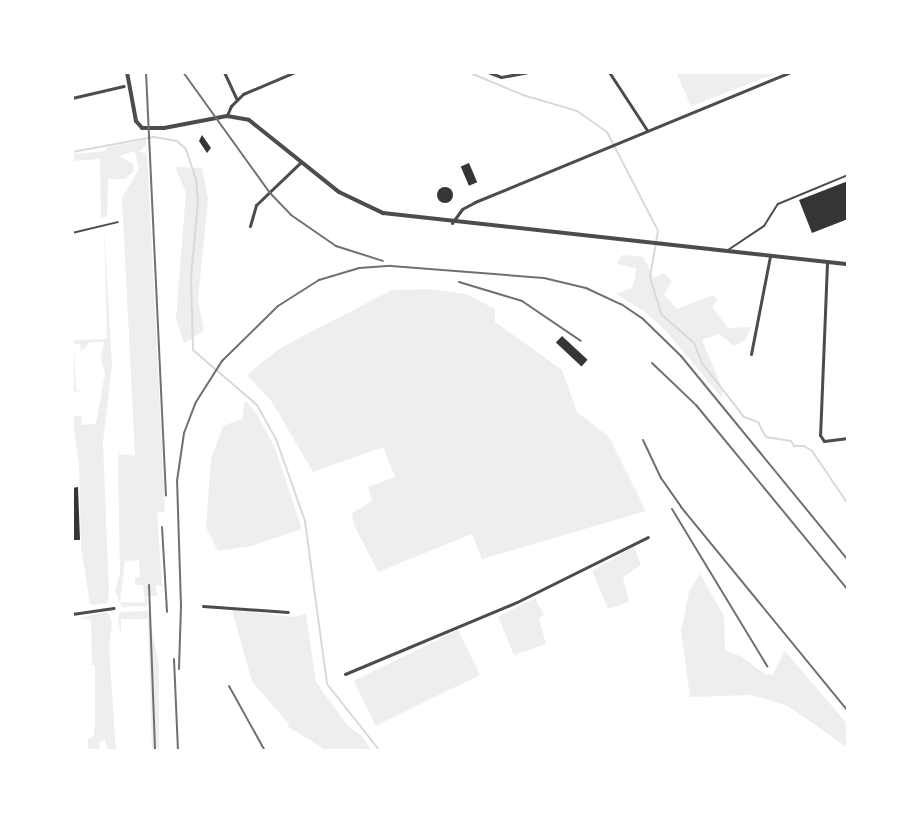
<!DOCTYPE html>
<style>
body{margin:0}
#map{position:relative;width:920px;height:823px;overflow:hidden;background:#fff;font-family:Roboto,sans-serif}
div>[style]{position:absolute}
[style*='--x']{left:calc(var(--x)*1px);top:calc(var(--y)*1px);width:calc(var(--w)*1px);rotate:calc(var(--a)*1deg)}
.green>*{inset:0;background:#eee;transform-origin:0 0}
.stream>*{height:2px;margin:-1px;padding:0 1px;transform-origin:1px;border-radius:1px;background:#d9d9d9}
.building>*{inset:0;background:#353535;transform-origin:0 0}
.round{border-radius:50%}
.service>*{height:2px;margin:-1px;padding:0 1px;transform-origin:1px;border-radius:1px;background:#4c4c4c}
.pedestrian>*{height:3px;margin:-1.5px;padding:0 1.5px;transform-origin:1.5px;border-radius:1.5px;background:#4c4c4c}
.minor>*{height:3px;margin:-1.5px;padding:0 1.5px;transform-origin:1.5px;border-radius:1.5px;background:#4c4c4c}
.tertiary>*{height:4px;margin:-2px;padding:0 2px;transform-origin:2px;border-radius:2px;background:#4c4c4c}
.rail>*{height:2px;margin:-1px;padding:0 1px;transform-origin:1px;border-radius:1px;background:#707070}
span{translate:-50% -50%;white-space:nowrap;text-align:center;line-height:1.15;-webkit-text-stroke:6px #fff;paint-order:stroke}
.frame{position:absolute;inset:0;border:74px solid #fff;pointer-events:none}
</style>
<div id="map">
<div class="green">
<i style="clip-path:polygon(676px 72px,780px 72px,691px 106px)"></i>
<i style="clip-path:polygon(evenodd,146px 140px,146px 145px,139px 152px,147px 153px,149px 189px,165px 511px,157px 513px,162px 586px,156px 586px,157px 596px,147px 596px,147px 606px,122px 607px,115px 590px,120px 573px,118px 460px,119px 454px,135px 456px,122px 198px,139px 169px,135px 151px,119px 156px,133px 164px,134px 171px,125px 179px,108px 179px,107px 216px,101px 218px,100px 159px,72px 161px,72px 154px,104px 151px,108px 147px,146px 140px,139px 560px,140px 577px,135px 578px,135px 585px,143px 585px,145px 603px,120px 602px,125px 561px,139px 560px)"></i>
<i style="clip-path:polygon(175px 167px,202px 168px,208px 199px,198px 299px,204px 331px,184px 343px,176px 318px,186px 192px)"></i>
<i style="clip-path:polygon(104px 227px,112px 364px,103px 442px,109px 592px,108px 603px,95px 605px,90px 604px,81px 547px,79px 463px,72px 416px,81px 416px,82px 425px,96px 424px,105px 373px,101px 358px,104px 342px,90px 342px,81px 352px,80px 344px,74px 344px,76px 390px,82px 390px,76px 392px,72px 391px,72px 340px,107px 339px)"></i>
<i style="clip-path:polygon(622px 255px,643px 257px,654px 278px,663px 273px,672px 281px,664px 295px,677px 309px,713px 295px,718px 299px,712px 307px,728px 328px,751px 327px,745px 340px,734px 346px,719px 334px,702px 340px,723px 390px,722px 398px,665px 330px,645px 312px,616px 294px,632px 288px,635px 278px,636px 268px,617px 264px)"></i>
<i style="clip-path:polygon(430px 289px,466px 294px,495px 309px,495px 322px,562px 370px,577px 412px,609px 437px,646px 511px,482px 559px,472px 534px,378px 572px,354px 525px,352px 513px,372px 501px,368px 487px,395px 477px,383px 447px,313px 472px,272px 402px,247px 375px,280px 348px,392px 290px)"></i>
<i style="clip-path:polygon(245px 400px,258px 416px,275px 448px,302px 529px,251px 546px,218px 551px,206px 527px,211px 459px,223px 426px,242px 419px)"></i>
<i style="clip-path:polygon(634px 547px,641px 565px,623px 577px,629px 602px,608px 609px,592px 571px)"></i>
<i style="clip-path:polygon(700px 574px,724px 616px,725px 650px,742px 657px,766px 675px,773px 674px,785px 651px,848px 725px,848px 748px,788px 706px,766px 699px,751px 695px,690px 697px,681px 631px,689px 592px)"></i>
<i style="clip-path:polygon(535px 598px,544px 615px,539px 618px,546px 644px,514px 655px,498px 617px)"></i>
<i style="clip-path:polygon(232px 610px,295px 617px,306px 614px,316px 682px,347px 725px,362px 736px,372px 751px,327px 751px,287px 726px,289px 724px,252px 682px)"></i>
<i style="clip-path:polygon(148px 611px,159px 665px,159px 751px,152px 751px,148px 619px,121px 619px,121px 634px,118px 619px,120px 612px)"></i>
<i style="clip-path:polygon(108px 612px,112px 622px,109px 647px,116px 751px,108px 751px,105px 740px,100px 741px,99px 751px,88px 751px,88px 739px,93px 737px,95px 724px,95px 665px,92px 665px,91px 620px,78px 618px)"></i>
<i style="left:458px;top:630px;width:50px;height:116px;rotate:64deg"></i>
</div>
<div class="stream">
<i style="--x:468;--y:72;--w:60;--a:22.7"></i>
<i style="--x:523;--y:95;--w:56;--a:16.5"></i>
<i style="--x:577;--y:111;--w:37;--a:35"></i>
<i style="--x:607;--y:132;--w:111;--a:62.7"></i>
<i style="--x:658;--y:231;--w:47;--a:99.9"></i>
<i style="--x:650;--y:277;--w:39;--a:73"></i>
<i style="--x:661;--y:314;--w:44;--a:41.3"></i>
<i style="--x:694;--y:343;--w:22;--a:68"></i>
<i style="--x:702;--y:363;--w:68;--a:52.1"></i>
<i style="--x:744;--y:417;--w:15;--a:20"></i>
<i style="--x:758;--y:422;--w:17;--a:62"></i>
<i style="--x:766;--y:437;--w:25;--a:9"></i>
<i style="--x:791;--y:441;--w:6;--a:59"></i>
<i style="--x:794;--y:446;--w:10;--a:0"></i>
<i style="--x:804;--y:446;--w:9;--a:32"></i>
<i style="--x:812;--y:451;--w:64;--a:55.8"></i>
<i style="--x:72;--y:152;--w:83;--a:-10.4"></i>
<i style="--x:154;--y:137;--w:23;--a:10"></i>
<i style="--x:177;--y:141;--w:12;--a:42"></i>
<i style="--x:186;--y:149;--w:32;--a:72"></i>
<i style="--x:196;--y:179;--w:22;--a:85"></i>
<i style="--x:198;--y:201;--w:77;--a:95.2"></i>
<i style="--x:191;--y:278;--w:72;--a:88.4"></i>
<i style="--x:193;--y:350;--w:84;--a:40.7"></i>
<i style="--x:257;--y:405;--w:39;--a:61"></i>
<i style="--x:276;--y:439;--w:87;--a:70.5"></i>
<i style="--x:305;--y:521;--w:164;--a:82.3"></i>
<i style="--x:327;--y:684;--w:85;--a:51.7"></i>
</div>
<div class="building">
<i style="clip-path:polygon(202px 135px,211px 148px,207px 153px,199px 141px)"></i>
<i style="left:469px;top:163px;width:21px;height:9px;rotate:67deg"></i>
<i style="clip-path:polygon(848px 181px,848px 219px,812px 233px,799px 200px)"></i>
<i class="round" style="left:437px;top:187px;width:16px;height:16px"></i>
<i style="left:562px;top:336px;width:35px;height:9px;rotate:43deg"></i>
<i style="clip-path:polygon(78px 487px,80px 540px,72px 540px,72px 488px)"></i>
</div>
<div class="service">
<i style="--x:72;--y:233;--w:47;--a:-13.4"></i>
<i style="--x:728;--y:250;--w:43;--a:-33.7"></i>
<i style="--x:764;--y:226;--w:26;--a:-58"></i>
<i style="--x:778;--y:204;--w:76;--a:-22.5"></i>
</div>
<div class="pedestrian">
<i style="--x:72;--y:98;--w:53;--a:-13"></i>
</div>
<div class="minor">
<i style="--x:224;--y:72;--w:29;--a:65"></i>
<i style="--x:488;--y:72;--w:14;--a:21"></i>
<i style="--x:501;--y:77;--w:28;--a:-10"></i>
<i style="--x:609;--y:72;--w:69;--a:56.8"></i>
<i style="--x:227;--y:115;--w:10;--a:-66"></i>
<i style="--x:231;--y:106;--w:17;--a:-45"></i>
<i style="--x:243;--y:94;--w:56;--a:-22.9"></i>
<i style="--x:452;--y:223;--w:17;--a:-54"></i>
<i style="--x:462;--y:209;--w:15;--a:-28"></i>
<i style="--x:475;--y:202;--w:341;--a:-22.4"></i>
<i style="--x:250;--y:226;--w:22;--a:-74"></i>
<i style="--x:256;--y:205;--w:62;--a:-43.7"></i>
<i style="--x:827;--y:263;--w:172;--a:92.3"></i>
<i style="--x:820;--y:435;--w:7;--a:56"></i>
<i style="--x:824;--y:441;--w:24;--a:-7"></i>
<i style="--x:751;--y:354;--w:100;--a:-79"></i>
<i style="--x:203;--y:606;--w:85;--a:4"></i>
<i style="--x:72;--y:614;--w:42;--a:-8.1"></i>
<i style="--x:345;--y:674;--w:186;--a:-22.7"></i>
<i style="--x:517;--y:602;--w:146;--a:-26.4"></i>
</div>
<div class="tertiary">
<i style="--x:127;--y:72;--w:50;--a:79.6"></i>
<i style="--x:136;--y:121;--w:9;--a:49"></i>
<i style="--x:142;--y:128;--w:22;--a:0"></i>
<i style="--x:164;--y:128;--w:64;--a:-10.8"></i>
<i style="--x:227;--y:116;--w:22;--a:10"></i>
<i style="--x:249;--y:120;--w:115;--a:38.7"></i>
<i style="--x:339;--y:192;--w:49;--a:25.5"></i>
<i style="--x:383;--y:213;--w:468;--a:6.3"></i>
</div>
<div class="rail">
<i style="--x:146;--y:72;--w:424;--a:87.3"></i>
<i style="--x:183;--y:72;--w:149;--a:54.3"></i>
<i style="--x:270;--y:193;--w:30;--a:46"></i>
<i style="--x:291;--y:215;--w:55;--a:34.6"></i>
<i style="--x:336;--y:246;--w:49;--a:17.7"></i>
<i style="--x:459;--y:282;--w:66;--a:16.8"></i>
<i style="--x:522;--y:301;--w:71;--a:34.1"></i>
<i style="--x:652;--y:363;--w:61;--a:43.7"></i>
<i style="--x:696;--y:405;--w:239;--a:50.6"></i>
<i style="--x:643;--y:440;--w:42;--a:64.7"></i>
<i style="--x:661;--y:478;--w:35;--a:55"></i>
<i style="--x:681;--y:507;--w:264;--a:50.7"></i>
<i style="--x:672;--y:509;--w:184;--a:58.8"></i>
<i style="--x:162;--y:527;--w:85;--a:86.6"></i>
<i style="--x:149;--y:585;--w:166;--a:87.9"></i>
<i style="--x:174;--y:659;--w:92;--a:87.5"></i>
<i style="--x:179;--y:669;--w:63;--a:-88.2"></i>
<i style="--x:181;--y:606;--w:125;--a:-91.8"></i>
<i style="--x:177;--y:481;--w:49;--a:-81.7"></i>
<i style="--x:184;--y:433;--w:33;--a:-69"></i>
<i style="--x:196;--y:402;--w:49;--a:-57.6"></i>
<i style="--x:222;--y:361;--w:78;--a:-44.5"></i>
<i style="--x:278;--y:306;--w:49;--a:-32.4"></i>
<i style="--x:319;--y:280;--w:42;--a:-16.7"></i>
<i style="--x:359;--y:268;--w:32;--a:-4"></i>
<i style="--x:391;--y:266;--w:153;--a:4.5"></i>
<i style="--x:544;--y:278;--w:43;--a:13.4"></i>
<i style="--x:586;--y:288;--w:38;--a:25"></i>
<i style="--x:621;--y:304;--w:27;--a:34"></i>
<i style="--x:643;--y:319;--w:53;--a:44.2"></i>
<i style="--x:681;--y:356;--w:264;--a:50.7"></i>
<i style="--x:229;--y:686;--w:74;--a:61"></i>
</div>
<div class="frame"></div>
</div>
